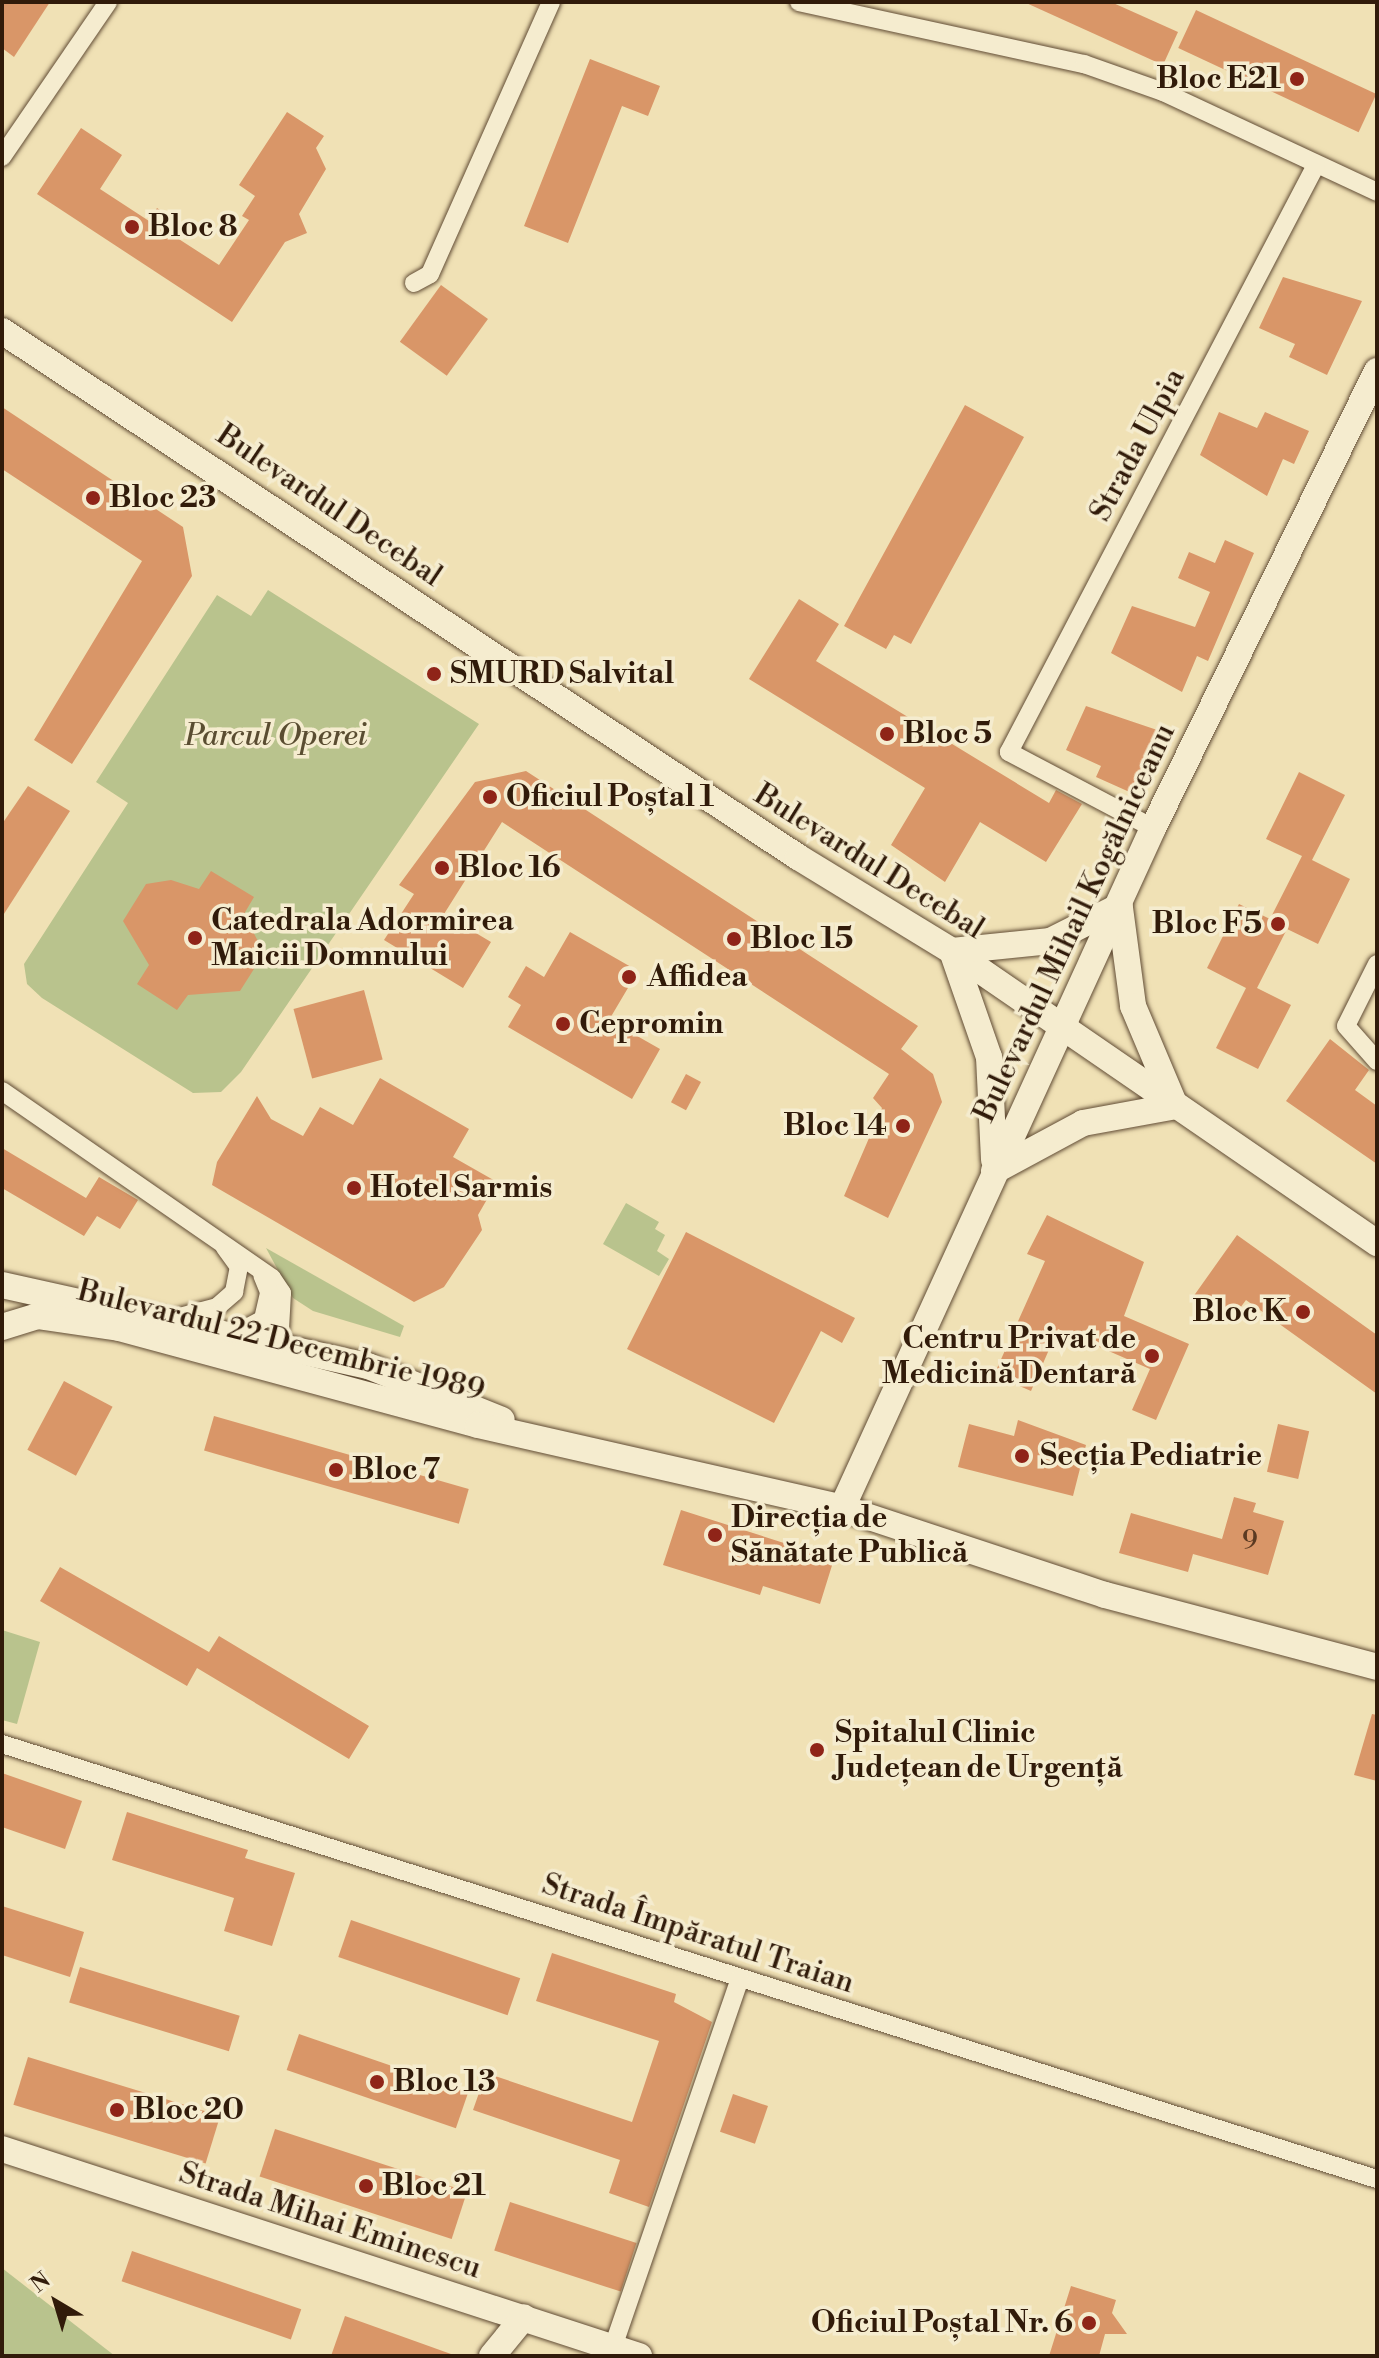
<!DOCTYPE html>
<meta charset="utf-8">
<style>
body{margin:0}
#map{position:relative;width:1379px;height:2358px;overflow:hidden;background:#f0e1b5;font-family:"Libre Bodoni",serif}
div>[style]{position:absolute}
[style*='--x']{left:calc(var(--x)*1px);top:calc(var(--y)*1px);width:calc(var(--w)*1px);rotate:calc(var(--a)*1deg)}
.green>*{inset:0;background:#b9c38d}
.building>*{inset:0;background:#d99668;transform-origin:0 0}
.roads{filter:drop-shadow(0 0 2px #614c35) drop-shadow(0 0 2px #614c35)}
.street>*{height:18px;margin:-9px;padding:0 9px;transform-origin:9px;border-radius:9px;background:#f5eccf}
.secondary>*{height:26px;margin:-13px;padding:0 13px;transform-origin:13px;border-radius:13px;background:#f5eccf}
.dots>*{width:22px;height:22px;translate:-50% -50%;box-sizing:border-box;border:4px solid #f5eccf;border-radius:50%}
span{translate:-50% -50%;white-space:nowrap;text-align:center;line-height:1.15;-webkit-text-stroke:7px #f5eccf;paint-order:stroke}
.number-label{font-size:26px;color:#5b3a22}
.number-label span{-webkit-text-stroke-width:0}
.poi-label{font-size:30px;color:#311b0a;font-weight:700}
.right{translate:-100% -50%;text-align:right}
.left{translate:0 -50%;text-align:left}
.street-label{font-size:30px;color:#311b0a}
.park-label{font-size:30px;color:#5a4d31;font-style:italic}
.frame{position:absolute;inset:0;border:4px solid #311b0a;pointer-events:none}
.north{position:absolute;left:16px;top:2262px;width:80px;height:80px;-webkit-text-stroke:6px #f5eccf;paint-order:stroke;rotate:322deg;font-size:22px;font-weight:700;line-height:32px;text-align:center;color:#311b0a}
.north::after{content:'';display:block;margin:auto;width:28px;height:36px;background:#311b0a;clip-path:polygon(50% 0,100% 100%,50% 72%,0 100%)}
</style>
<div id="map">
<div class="green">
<i style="clip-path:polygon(268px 590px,479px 724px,241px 1072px,221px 1092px,193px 1093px,42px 998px,27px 984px,24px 964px,128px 803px,96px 782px,217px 595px,251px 616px)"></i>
<i style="clip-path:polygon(626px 1203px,659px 1222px,655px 1229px,665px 1235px,657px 1251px,669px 1259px,659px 1276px,603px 1244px)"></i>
<i style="clip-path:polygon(266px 1248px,404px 1326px,400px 1337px,313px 1311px,293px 1298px)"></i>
<i style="clip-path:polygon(2px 1630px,40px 1642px,17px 1724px,2px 1720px)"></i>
<i style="clip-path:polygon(2px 2268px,115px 2356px,2px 2356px)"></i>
</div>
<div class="building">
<i style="clip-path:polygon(2px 2px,50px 2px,14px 57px,2px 48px)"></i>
<i style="clip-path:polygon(1024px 2px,1111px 2px,1178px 32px,1163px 65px)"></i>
<i style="left:1196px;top:10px;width:199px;height:42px;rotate:25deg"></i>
<i style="clip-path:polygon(590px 59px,660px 86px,648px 116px,622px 106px,568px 243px,524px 226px)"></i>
<i style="clip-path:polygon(287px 112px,324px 136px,316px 148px,326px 169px,299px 214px,307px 233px,285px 242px,232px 322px,37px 194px,81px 128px,122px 155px,100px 189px,149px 221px,157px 208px,179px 223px,171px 234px,219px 265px,249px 220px,242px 216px,255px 196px,239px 185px)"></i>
<i style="clip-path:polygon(1283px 277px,1362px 301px,1327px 375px,1289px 357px,1295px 344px,1259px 328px)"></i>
<i style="left:441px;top:285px;width:58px;height:70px;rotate:36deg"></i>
<i style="clip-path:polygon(965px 405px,1024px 437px,911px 644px,894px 635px,886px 649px,844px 626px)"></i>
<i style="clip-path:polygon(2px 407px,183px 527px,192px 576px,72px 764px,34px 740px,142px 561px,2px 469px)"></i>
<i style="clip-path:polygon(1219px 412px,1257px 428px,1265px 412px,1309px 431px,1294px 464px,1283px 459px,1267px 496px,1200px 455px)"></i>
<i style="clip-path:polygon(1225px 540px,1254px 553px,1208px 661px,1197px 656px,1182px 692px,1111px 653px,1132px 606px,1195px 627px,1210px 592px,1178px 578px,1189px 552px,1215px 563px)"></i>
<i style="clip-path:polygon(799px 599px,839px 624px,816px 661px,1049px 803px,1056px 790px,1082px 804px,1046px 862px,980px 822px,945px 882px,891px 845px,925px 788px,749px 679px)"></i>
<i style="clip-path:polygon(1086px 706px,1169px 734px,1134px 794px,1096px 777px,1101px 766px,1066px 750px)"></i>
<i style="clip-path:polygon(526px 771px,918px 1026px,901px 1049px,933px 1074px,942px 1102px,888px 1218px,844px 1196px,882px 1108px,873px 1098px,889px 1074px,502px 822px,444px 914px,491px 942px,463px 988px,384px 940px,414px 894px,399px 885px,475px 782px)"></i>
<i style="clip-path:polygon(1299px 772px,1345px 795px,1312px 860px,1350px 879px,1318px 944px,1287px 929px,1257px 988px,1291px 1005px,1258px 1069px,1216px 1048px,1246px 988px,1207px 968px,1239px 904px,1270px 919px,1302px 856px,1266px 839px)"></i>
<i style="clip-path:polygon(28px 786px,70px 811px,2px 917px,2px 824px)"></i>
<i style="clip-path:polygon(211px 871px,254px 897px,244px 914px,264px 953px,240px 991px,188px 995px,177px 1010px,137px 984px,149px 965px,123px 921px,146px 884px,171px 880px,199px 889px)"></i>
<i style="clip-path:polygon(570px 932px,638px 971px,609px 1020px,660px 1049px,632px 1099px,508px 1027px,521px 1005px,508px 997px,526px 966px,544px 977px)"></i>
<i style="left:364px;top:990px;width:72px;height:73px;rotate:75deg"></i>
<i style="clip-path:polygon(1330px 1039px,1369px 1070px,1355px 1090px,1377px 1106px,1377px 1164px,1286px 1101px)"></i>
<i style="left:686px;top:1074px;width:17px;height:32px;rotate:28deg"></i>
<i style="clip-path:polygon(380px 1078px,469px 1129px,453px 1157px,497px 1182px,478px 1215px,482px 1230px,444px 1287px,414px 1302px,212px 1185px,217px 1162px,257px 1096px,271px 1119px,303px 1136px,320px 1107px,353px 1125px)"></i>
<i style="clip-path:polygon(2px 1148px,86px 1198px,99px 1177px,138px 1200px,120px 1229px,97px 1216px,84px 1236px,2px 1188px)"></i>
<i style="clip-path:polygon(1047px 1215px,1144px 1262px,1124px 1316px,1189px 1344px,1156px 1420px,1132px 1410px,1150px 1369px,1058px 1329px,1031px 1391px,994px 1375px,1045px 1261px,1027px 1254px)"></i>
<i style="clip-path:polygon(686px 1232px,855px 1318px,842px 1343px,821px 1331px,774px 1423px,627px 1349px)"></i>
<i style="clip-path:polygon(1237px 1235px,1377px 1335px,1377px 1394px,1246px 1300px,1229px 1323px,1193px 1297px)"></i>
<i style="left:64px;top:1381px;width:55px;height:78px;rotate:28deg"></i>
<i style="left:214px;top:1416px;width:265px;height:36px;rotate:16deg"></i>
<i style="clip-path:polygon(1018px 1420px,1086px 1445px,1073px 1496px,958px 1467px,969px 1424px,1014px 1436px)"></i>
<i style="left:1278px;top:1424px;width:32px;height:49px;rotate:13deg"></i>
<i style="clip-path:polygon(1234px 1497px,1256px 1503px,1253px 1512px,1284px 1521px,1268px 1575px,1193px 1554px,1188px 1572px,1119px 1553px,1131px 1513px,1222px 1539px)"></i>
<i style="clip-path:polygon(681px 1510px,834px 1559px,820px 1604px,763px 1586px,760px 1595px,663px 1565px)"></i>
<i style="clip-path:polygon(60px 1567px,209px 1652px,219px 1636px,369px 1726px,349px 1759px,197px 1668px,187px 1686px,40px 1601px)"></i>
<i style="clip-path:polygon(1372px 1714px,1377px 1715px,1377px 1781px,1354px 1775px)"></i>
<i style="clip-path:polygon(2px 1773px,82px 1801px,65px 1849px,2px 1827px)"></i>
<i style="clip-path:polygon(127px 1812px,248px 1850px,245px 1858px,295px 1873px,272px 1946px,224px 1931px,234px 1898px,112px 1860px)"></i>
<i style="clip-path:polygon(2px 1906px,84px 1932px,70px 1977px,2px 1955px)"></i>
<i style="left:351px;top:1920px;width:179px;height:39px;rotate:19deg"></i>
<i style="clip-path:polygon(552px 1953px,676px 1994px,674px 2002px,712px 2022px,649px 2207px,609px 2193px,620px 2160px,473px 2110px,486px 2073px,632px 2122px,659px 2041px,536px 2001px)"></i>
<i style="left:80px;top:1967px;width:167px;height:37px;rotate:17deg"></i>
<i style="left:299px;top:2034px;width:179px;height:38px;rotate:19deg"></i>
<i style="left:28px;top:2057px;width:201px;height:50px;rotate:17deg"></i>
<i style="left:733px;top:2094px;width:37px;height:40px;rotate:19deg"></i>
<i style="left:275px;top:2129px;width:202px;height:50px;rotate:18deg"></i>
<i style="left:510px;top:2202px;width:133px;height:51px;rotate:18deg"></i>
<i style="left:132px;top:2251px;width:179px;height:32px;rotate:19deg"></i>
<i style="clip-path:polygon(1071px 2286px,1116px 2300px,1112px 2313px,1127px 2334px,1105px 2334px,1099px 2356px,1049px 2356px)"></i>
<i style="clip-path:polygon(345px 2316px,451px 2354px,451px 2356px,331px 2356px)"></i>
</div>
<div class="roads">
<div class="street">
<i style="--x:799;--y:2;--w:292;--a:12.3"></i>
<i style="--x:1084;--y:64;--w:84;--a:19.5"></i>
<i style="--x:1163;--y:92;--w:236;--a:25"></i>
<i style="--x:2;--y:157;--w:188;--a:-55.6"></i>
<i style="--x:414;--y:283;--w:18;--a:-29"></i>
<i style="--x:430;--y:274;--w:298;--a:-66"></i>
<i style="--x:1153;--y:828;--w:163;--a:-152.2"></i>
<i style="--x:1009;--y:752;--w:662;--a:-62.39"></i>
<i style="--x:1377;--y:964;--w:69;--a:116.6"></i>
<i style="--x:1346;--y:1026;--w:47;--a:48.5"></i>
<i style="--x:2;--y:1091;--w:328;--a:34.7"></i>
<i style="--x:272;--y:1278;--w:18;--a:56"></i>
<i style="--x:282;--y:1293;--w:53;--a:93.2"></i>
<i style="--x:176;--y:1318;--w:42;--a:-15"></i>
<i style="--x:217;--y:1307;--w:23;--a:-41"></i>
<i style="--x:234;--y:1292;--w:25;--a:-79"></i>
<i style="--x:239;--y:1267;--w:24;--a:-126"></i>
<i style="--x:228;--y:1338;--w:40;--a:-28"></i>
<i style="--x:263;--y:1319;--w:28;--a:-77"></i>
<i style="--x:269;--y:1292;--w:18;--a:-112"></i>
<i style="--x:2;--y:1744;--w:1442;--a:17.56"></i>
<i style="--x:613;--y:2347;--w:390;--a:-71"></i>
</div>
<div class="secondary">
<i style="--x:2;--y:331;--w:954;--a:33.46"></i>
<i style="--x:798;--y:857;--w:180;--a:31.4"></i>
<i style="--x:952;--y:951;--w:516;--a:34.49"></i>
<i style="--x:1120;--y:908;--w:99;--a:82.4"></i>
<i style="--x:1133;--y:1006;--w:105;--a:67.1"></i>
<i style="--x:952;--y:951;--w:112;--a:70.8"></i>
<i style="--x:989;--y:1057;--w:103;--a:87.2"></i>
<i style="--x:952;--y:951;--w:99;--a:-5.8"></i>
<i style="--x:1050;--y:941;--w:78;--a:-26.6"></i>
<i style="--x:994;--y:1171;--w:101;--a:-28.3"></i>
<i style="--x:1083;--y:1123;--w:95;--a:-10.4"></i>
<i style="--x:2;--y:1285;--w:375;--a:12.5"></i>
<i style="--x:368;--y:1366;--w:144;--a:21.9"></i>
<i style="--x:2;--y:1327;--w:37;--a:-17"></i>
<i style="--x:37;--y:1316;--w:83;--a:8.3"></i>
<i style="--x:119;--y:1328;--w:372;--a:15.1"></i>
<i style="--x:478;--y:1425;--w:373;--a:12.8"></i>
<i style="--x:842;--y:1508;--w:277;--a:18.3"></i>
<i style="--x:1105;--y:1595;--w:281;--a:14.8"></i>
<i style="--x:842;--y:1508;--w:748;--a:-65.42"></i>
<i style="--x:1153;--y:828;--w:509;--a:-63.89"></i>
<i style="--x:2;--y:2149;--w:670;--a:18"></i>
<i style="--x:492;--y:2356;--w:50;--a:-50.6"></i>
</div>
</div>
<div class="dots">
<i style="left:1297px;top:79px;background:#8f2418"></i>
<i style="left:132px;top:227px;background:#8f2418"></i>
<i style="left:93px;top:498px;background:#8f2418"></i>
<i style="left:434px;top:674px;background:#8f2418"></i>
<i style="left:887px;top:734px;background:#8f2418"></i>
<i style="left:490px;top:797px;background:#8f2418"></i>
<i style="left:442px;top:868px;background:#8f2418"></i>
<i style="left:1278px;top:924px;background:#8f2418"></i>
<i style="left:195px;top:938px;background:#8f2418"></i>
<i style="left:734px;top:939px;background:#8f2418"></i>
<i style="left:629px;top:977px;background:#8f2418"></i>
<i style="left:563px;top:1024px;background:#8f2418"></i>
<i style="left:903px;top:1126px;background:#8f2418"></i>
<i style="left:354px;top:1188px;background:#8f2418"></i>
<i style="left:1303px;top:1312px;background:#8f2418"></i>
<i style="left:1152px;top:1356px;background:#8f2418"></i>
<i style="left:1022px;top:1456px;background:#8f2418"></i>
<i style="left:336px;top:1470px;background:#8f2418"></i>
<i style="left:715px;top:1535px;background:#8f2418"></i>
<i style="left:817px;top:1750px;background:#8f2418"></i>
<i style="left:377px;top:2082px;background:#8f2418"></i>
<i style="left:117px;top:2110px;background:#8f2418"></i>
<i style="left:366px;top:2186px;background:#8f2418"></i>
<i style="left:1089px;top:2323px;background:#8f2418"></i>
</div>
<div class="number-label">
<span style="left:1250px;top:1541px">9</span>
</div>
<div class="poi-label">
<span class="right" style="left:1281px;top:79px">Bloc E21</span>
<span class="left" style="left:148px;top:227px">Bloc 8</span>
<span class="left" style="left:109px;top:498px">Bloc 23</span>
<span class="left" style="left:450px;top:674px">SMURD Salvital</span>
<span class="left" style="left:903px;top:734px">Bloc 5</span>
<span class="left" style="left:506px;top:797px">Oficiul Poștal 1</span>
<span class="left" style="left:458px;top:868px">Bloc 16</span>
<span class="left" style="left:211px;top:938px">Catedrala Adormirea<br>Maicii Domnului</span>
<span class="right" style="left:1262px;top:924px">Bloc F5</span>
<span class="left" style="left:750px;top:939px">Bloc 15</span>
<span class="left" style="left:647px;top:977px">Affidea</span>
<span class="left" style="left:579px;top:1024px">Cepromin</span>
<span class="right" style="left:887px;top:1126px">Bloc 14</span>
<span class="left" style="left:370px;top:1188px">Hotel Sarmis</span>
<span class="right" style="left:1287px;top:1312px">Bloc K</span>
<span class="right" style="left:1136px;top:1356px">Centru Privat de<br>Medicină Dentară</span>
<span class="left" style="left:1040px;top:1456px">Secția Pediatrie</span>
<span class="left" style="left:352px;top:1470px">Bloc 7</span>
<span class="left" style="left:731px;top:1535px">Direcția de<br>Sănătate Publică</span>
<span class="left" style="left:835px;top:1750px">Spitalul Clinic<br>Județean de Urgență</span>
<span class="left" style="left:393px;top:2082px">Bloc 13</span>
<span class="left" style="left:133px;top:2110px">Bloc 20</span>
<span class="left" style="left:382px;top:2186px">Bloc 21</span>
<span class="right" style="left:1073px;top:2323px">Oficiul Poștal Nr. 6</span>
</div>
<div class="street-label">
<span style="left:1138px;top:445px;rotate:-62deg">Strada Ulpia</span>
<span style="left:329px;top:506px;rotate:34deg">Bulevardul Decebal</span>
<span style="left:869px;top:862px;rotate:32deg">Bulevardul Decebal</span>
<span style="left:1075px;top:923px;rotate:-65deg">Bulevardul Mihail Kogălniceanu</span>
<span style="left:281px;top:1341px;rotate:14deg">Bulevardul 22 Decembrie 1989</span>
<span style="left:698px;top:1934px;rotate:18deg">Strada Împăratul Traian</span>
<span style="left:330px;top:2221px;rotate:18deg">Strada Mihai Eminescu</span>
</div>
<div class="park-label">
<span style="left:276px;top:736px">Parcul Operei</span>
</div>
<div class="frame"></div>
<div class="north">N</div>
</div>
